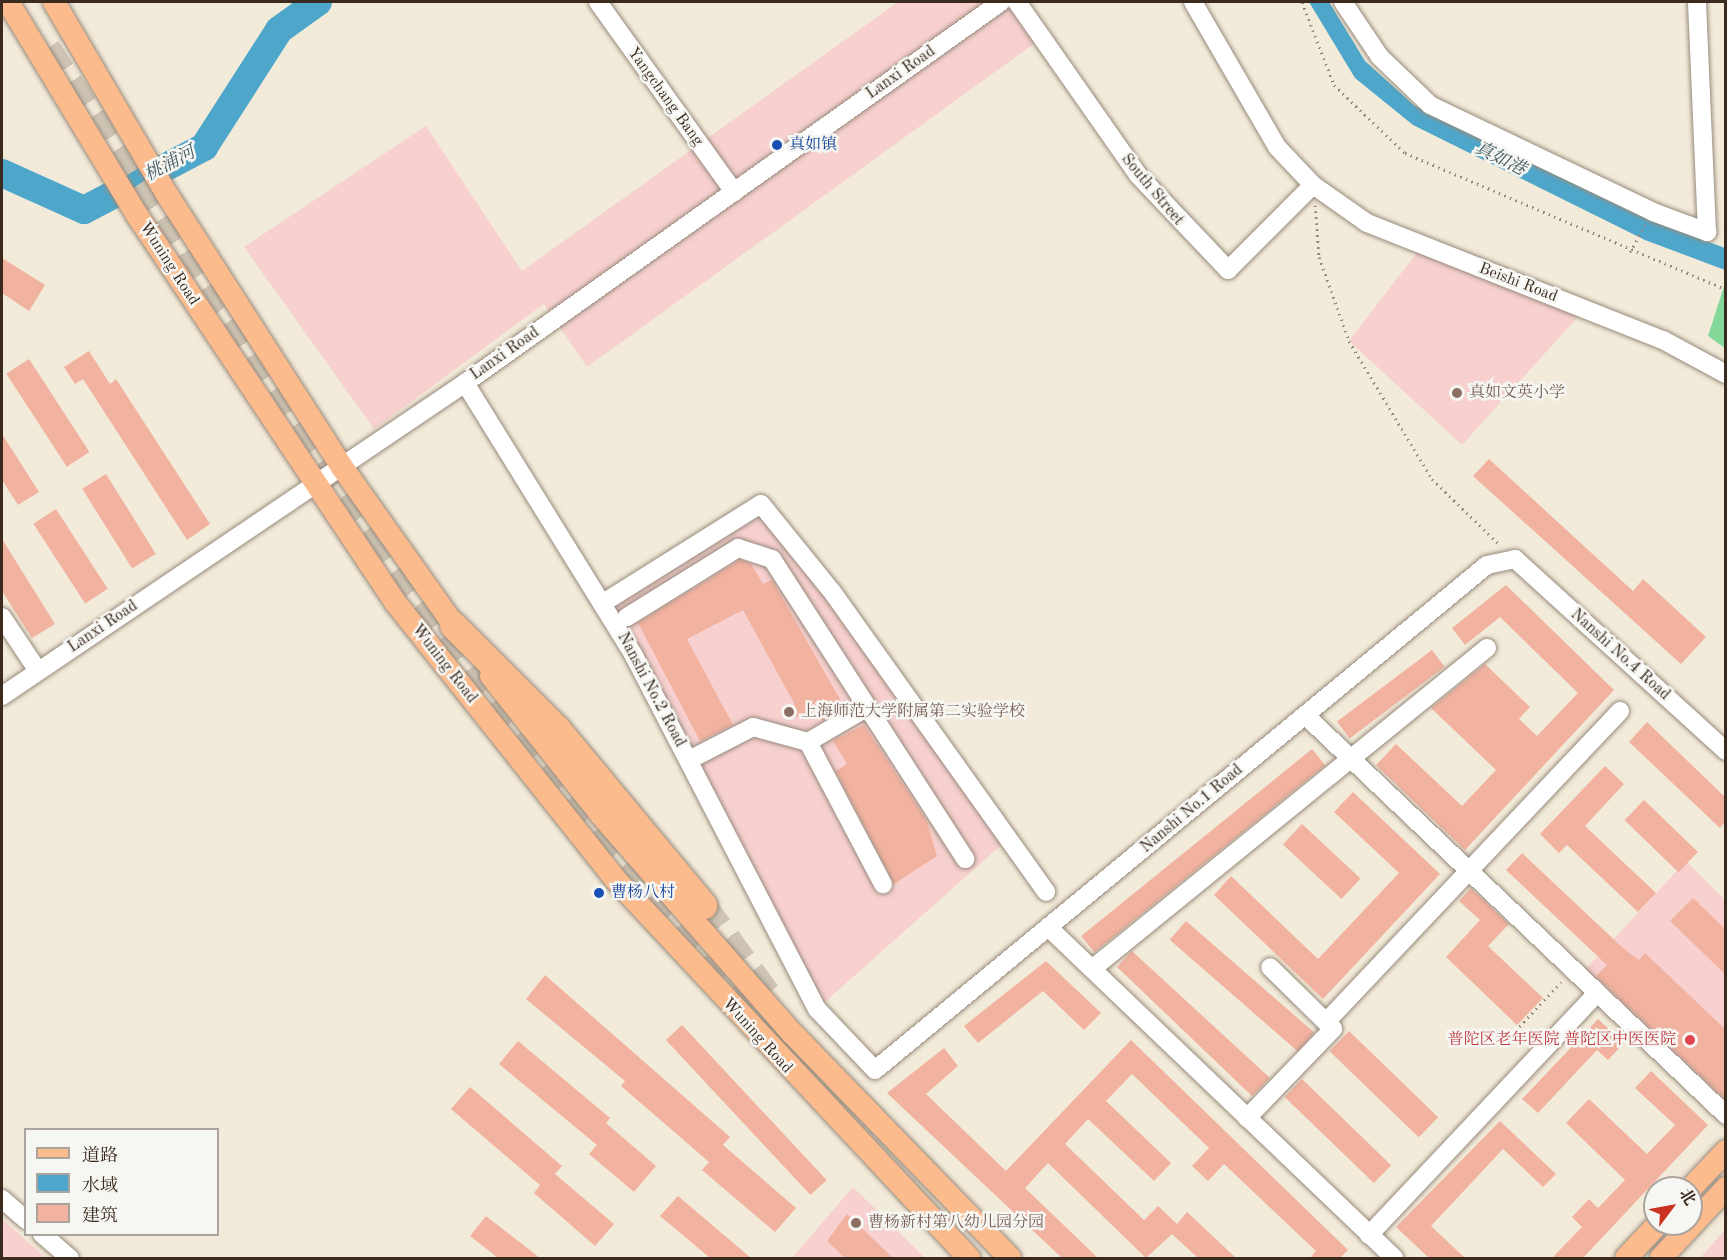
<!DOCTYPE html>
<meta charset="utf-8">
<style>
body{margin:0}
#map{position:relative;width:1727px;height:1260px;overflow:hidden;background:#f3ebda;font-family:"Old Standard TT","Noto Serif SC",serif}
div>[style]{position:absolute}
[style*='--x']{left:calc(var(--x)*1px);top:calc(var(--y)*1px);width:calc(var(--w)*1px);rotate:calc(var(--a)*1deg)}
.built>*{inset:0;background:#f7d0cf}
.green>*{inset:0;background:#84d89a}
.water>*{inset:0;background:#4ea7cb}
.river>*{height:28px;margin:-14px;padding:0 14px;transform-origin:14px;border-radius:14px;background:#4ea7cb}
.building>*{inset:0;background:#f2b2a0;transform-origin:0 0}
.highway-tunnel>*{height:27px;margin-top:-13.5px;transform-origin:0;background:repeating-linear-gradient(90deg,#cec4b4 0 27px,transparent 0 41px)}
.path>*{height:3px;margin-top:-1.5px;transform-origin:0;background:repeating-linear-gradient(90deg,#978a7c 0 1.5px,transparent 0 6px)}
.roads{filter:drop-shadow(0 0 2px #978a7c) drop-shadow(0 0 2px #978a7c)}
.minor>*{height:18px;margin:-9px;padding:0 9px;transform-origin:9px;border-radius:9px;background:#fff}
.major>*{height:22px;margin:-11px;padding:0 11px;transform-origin:11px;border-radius:11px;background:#fbbb8d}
.highway>*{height:27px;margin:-13.5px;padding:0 13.5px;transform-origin:13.5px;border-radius:13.5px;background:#fbbb8d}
.dots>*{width:16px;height:16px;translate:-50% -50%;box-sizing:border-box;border:3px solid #f6f6f2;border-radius:50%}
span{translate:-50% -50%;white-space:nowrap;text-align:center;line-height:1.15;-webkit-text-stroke:5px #f6f6f2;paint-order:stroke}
.street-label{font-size:16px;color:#3b2a1e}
.transit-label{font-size:16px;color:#164399}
.left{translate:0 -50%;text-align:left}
.education-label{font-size:16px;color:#785e54}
.health-label{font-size:16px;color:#be3a42}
.right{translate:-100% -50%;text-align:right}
.water-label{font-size:18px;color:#435c63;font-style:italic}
.frame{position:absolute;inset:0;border:3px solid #3b2a1e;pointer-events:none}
.legend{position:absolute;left:24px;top:1128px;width:195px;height:108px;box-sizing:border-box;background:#f6f6f2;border:2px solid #aba49d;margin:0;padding:8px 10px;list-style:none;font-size:18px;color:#3b2a1e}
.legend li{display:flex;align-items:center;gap:12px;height:30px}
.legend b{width:30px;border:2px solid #aba49d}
.north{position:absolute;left:1643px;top:1176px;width:60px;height:60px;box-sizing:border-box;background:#f6f6f2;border:2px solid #aba49d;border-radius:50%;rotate:58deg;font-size:16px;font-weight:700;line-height:24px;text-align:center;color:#3b2a1e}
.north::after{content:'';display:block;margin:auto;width:21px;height:27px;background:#c8321e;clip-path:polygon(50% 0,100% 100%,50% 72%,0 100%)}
</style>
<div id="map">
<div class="built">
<i style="clip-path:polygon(898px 2px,1017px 2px,1042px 38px,587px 367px,544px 304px,374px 429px,244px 247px,426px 126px,522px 271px)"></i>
<i style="clip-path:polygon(1422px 246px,1585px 309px,1462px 445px,1349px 341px)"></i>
<i style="clip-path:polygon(761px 504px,1007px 840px,817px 1009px,603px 603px)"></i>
<i style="clip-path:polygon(1686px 861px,1725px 900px,1725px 1108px,1584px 971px)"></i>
<i style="clip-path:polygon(853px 1187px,925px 1258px,792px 1258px)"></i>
<i style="clip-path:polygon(2px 1219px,46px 1258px,2px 1258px)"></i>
<i style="clip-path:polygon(1725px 1230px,1725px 1258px,1700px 1258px)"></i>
</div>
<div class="green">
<i style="clip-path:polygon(1725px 283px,1726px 348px,1725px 348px,1708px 336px)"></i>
</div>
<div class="water">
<i style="clip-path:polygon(1309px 2px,1329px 2px,1365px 61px,1415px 106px,1647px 219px,1725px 248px,1725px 270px,1645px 240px,1413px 125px,1355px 78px)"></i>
</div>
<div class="river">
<i style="--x:2;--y:173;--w:90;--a:24.3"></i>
<i style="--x:84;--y:210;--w:136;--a:-27.7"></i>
<i style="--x:204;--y:147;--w:139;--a:-57.3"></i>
<i style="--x:279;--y:30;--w:48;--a:-35.7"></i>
</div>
<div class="building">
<i style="clip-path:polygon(2px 258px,45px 285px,29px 311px,2px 293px)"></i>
<i style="clip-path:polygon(89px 351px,110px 384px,116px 379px,210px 524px,187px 540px,83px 379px,75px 384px,64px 367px)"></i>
<i style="left:29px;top:359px;width:111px;height:27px;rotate:57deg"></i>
<i style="clip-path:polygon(2px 434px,39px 492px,18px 505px,2px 480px)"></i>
<i style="clip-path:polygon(1489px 459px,1633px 591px,1643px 579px,1706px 637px,1681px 664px,1473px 476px)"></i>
<i style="left:106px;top:474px;width:94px;height:28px;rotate:58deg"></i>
<i style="left:56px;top:509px;width:95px;height:27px;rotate:57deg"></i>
<i style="clip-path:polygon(2px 539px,55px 624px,32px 638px,2px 591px)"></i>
<i style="clip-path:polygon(740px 560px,751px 564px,763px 584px,772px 580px,845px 708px,822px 721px,817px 711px,796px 717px,794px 703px,743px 610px,687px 639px,733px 725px,700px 741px,638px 623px)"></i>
<i style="clip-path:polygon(1506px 585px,1614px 690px,1465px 850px,1376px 765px,1396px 744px,1462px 806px,1496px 770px,1431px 708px,1485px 664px,1530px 707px,1519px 719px,1537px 736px,1578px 693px,1500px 617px,1465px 645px,1452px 628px)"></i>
<i style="left:1432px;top:650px;width:21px;height:119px;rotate:53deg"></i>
<i style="clip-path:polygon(1647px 722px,1725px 797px,1725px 822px,1720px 828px,1629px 742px)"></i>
<i style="clip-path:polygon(864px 725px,927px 821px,937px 856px,894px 884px,836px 771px,847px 764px,833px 741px)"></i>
<i style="left:1312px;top:749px;width:21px;height:297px;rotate:51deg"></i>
<i style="clip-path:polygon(1605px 766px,1624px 784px,1585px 826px,1656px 893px,1638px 912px,1567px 845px,1559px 853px,1540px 834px)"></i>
<i style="clip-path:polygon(1353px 792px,1440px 874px,1323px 999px,1214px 895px,1231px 876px,1318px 959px,1399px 873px,1334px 812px)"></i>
<i style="left:1644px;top:800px;width:75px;height:28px;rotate:44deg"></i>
<i style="left:1302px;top:824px;width:80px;height:28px;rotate:43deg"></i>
<i style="clip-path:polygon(1522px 853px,1623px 948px,1639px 960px,1645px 953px,1725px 1029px,1725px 1099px,1596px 976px,1607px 965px,1506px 870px)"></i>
<i style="clip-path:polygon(1471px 888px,1509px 924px,1488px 946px,1543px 998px,1517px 1025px,1446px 957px,1480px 920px,1459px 901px)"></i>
<i style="clip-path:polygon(1693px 898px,1725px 929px,1725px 974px,1670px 921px)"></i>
<i style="left:1186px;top:921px;width:170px;height:25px;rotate:41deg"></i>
<i style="clip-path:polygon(1132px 951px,1270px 1078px,1252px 1096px,1117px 967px)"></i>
<i style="clip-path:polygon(1046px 961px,1101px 1013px,1084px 1030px,1043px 991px,978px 1043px,964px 1026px)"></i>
<i style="clip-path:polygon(545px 975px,730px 1137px,723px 1145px,796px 1208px,775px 1232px,702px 1170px,709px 1162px,621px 1086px,625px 1081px,526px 999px)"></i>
<i style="clip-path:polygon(1598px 1019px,1624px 1043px,1608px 1060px,1597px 1050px,1538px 1113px,1522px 1099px)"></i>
<i style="left:682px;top:1025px;width:212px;height:22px;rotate:47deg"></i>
<i style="left:1349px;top:1031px;width:124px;height:28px;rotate:44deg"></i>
<i style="clip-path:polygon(1131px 1040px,1348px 1250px,1340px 1258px,1310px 1258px,1316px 1251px,1224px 1164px,1208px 1181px,1192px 1166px,1209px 1148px,1132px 1074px,1106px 1101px,1171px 1163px,1154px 1181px,1088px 1119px,1065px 1144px,1144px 1220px,1158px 1206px,1177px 1224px,1187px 1212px,1236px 1258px,1198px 1258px,1172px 1234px,1146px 1258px,1048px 1163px,1025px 1188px,1098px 1258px,1062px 1258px,887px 1093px,944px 1048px,958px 1066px,926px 1094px,1006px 1171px)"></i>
<i style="clip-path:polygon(518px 1041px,610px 1118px,606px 1123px,656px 1166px,634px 1192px,589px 1154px,597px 1145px,499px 1064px)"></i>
<i style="clip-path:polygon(1651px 1071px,1708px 1125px,1583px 1258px,1552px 1258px,1582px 1227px,1572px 1217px,1589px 1199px,1598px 1208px,1625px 1180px,1566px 1123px,1589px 1099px,1647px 1154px,1675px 1125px,1635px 1088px)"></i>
<i style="left:1302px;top:1079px;width:124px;height:25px;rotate:44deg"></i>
<i style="clip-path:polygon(470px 1087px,562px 1166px,555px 1174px,614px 1224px,595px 1246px,534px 1193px,540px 1185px,451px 1109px)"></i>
<i style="clip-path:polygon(1500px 1121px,1556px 1174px,1543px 1187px,1503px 1149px,1431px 1226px,1465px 1258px,1429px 1258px,1396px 1227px)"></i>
<i style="clip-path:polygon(678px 1196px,751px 1258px,710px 1258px,660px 1216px)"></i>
<i style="clip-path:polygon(847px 1214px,893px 1258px,845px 1258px,827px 1241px)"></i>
<i style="clip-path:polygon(486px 1216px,540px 1258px,498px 1258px,470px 1236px)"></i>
</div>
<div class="highway-tunnel">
<i style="--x:47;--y:48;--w:455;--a:56.8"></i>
<i style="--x:296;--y:429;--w:132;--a:53.7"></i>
<i style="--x:374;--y:535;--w:373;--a:53.1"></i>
<i style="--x:598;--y:833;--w:286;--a:48.7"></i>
<i style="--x:703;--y:905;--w:117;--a:54"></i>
</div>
<div class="path">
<i style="--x:1302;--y:2;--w:89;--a:68.9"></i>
<i style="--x:1334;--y:85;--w:98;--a:43.8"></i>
<i style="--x:1405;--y:153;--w:349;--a:23"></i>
<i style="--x:1315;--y:205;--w:52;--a:85.6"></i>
<i style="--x:1319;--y:257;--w:89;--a:70.3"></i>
<i style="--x:1349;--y:341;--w:161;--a:59"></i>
<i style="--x:1432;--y:479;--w:96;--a:44.2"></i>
<i style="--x:1630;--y:252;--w:31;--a:-61"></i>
<i style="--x:1503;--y:1044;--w:85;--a:-46.9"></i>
</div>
<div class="roads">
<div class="minor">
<i style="--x:598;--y:2;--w:234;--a:54.4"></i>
<i style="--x:1017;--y:2;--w:211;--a:55"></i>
<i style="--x:1138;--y:175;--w:131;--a:46.5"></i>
<i style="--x:1228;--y:270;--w:120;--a:-45"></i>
<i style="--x:1193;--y:2;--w:168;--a:59.9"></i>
<i style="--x:1277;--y:147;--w:52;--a:46.5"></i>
<i style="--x:1313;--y:185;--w:66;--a:35.1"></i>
<i style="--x:1367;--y:223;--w:318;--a:21.6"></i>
<i style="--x:1663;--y:340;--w:72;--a:28.4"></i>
<i style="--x:1343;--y:2;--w:66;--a:56.1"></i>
<i style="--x:1380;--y:57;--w:69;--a:43.8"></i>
<i style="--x:1430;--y:105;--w:247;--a:25.6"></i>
<i style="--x:1653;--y:212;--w:58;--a:20.3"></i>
<i style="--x:1707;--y:232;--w:230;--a:-92.5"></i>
<i style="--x:465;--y:383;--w:321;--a:58.2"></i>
<i style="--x:634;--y:656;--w:398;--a:62.6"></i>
<i style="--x:817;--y:1009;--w:84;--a:46.4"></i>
<i style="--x:875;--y:1070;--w:793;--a:-39.53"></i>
<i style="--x:1487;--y:565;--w:29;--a:-12"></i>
<i style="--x:1515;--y:559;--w:285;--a:42.3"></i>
<i style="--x:603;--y:603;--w:186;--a:-32.1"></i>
<i style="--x:761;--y:504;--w:114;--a:51"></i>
<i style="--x:833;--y:593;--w:367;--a:54.5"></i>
<i style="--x:2;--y:617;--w:65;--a:56.3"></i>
<i style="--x:627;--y:617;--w:131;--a:-31.9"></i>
<i style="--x:738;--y:548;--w:36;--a:18"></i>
<i style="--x:772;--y:559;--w:357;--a:57.2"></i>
<i style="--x:2;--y:696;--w:559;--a:-34.06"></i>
<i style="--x:465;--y:383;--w:658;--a:-35.41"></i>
<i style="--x:1305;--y:715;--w:581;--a:43.53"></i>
<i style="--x:808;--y:742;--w:69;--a:-30.3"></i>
<i style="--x:689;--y:760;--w:72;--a:-27.3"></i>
<i style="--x:753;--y:727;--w:57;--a:15.3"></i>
<i style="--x:808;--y:742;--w:161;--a:62.2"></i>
<i style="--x:1048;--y:927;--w:479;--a:43.7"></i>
<i style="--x:1092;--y:969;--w:509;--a:-39.1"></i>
<i style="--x:1326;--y:1022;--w:428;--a:-46.6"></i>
<i style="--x:1247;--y:1118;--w:124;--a:-46"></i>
<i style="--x:1333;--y:1029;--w:88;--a:-135.5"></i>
<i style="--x:2;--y:1199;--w:32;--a:41"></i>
<i style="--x:42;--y:1234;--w:37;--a:41"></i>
<i style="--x:1369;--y:1235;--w:332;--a:-46.7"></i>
</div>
<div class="major">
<i style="--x:8;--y:2;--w:249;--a:58.8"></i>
<i style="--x:137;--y:215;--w:465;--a:56.3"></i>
<i style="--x:395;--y:602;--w:354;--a:51.5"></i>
<i style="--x:615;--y:879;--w:519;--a:46.95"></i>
<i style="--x:54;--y:2;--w:225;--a:59.6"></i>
<i style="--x:168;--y:196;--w:322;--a:57.3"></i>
<i style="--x:342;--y:467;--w:211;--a:54.7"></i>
<i style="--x:491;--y:676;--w:177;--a:51.6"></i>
<i style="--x:601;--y:815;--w:290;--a:48.8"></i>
<i style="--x:792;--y:1033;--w:313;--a:45.9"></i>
<i style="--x:1691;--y:1188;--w:51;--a:-46.6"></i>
<i style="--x:1626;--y:1258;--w:47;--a:-46.7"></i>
<i style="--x:1661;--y:1258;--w:96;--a:-47.1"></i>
</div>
<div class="highway">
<i style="--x:453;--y:625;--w:147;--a:45"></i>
<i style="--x:557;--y:729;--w:229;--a:50.3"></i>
</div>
</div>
<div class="dots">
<i style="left:777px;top:145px;background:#1a4fb4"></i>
<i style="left:1457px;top:393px;background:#8d6e63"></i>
<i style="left:789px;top:712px;background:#8d6e63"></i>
<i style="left:599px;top:893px;background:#1a4fb4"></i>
<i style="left:1690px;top:1040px;background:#e0444e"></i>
<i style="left:856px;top:1223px;background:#8d6e63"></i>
</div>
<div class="street-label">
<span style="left:901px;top:73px;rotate:-35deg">Lanxi Road</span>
<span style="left:665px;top:97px;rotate:54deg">Yangchang Bang</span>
<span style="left:1152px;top:190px;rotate:50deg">South Street</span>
<span style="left:169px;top:264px;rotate:57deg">Wuning Road</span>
<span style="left:1518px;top:283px;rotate:21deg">Beishi Road</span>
<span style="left:505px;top:354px;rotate:-35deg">Lanxi Road</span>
<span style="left:103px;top:627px;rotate:-34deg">Lanxi Road</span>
<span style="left:1620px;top:655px;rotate:42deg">Nanshi No.4 Road</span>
<span style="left:444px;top:664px;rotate:52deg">Wuning Road</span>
<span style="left:651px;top:690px;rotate:62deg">Nanshi No.2 Road</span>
<span style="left:1192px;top:809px;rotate:-40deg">Nanshi No.1 Road</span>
<span style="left:757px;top:1036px;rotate:48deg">Wuning Road</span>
</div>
<div class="transit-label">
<span class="left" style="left:789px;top:145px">真如镇</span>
<span class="left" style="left:611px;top:893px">曹杨八村</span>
</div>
<div class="education-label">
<span class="left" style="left:1469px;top:393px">真如文英小学</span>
<span class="left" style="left:801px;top:712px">上海师范大学附属第二实验学校</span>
<span class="left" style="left:868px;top:1223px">曹杨新村第八幼儿园分园</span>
</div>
<div class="health-label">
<span class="right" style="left:1676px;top:1040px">普陀区老年医院 普陀区中医医院</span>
</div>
<div class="water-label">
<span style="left:1500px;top:159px;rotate:26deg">真如港</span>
<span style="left:170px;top:164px;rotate:-28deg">桃浦河</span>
</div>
<div class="frame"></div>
<ul class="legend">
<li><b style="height:8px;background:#fbbb8d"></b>道路</li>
<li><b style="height:16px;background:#4ea7cb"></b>水域</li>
<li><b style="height:16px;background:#f2b2a0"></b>建筑</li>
</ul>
<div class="north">北</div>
</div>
